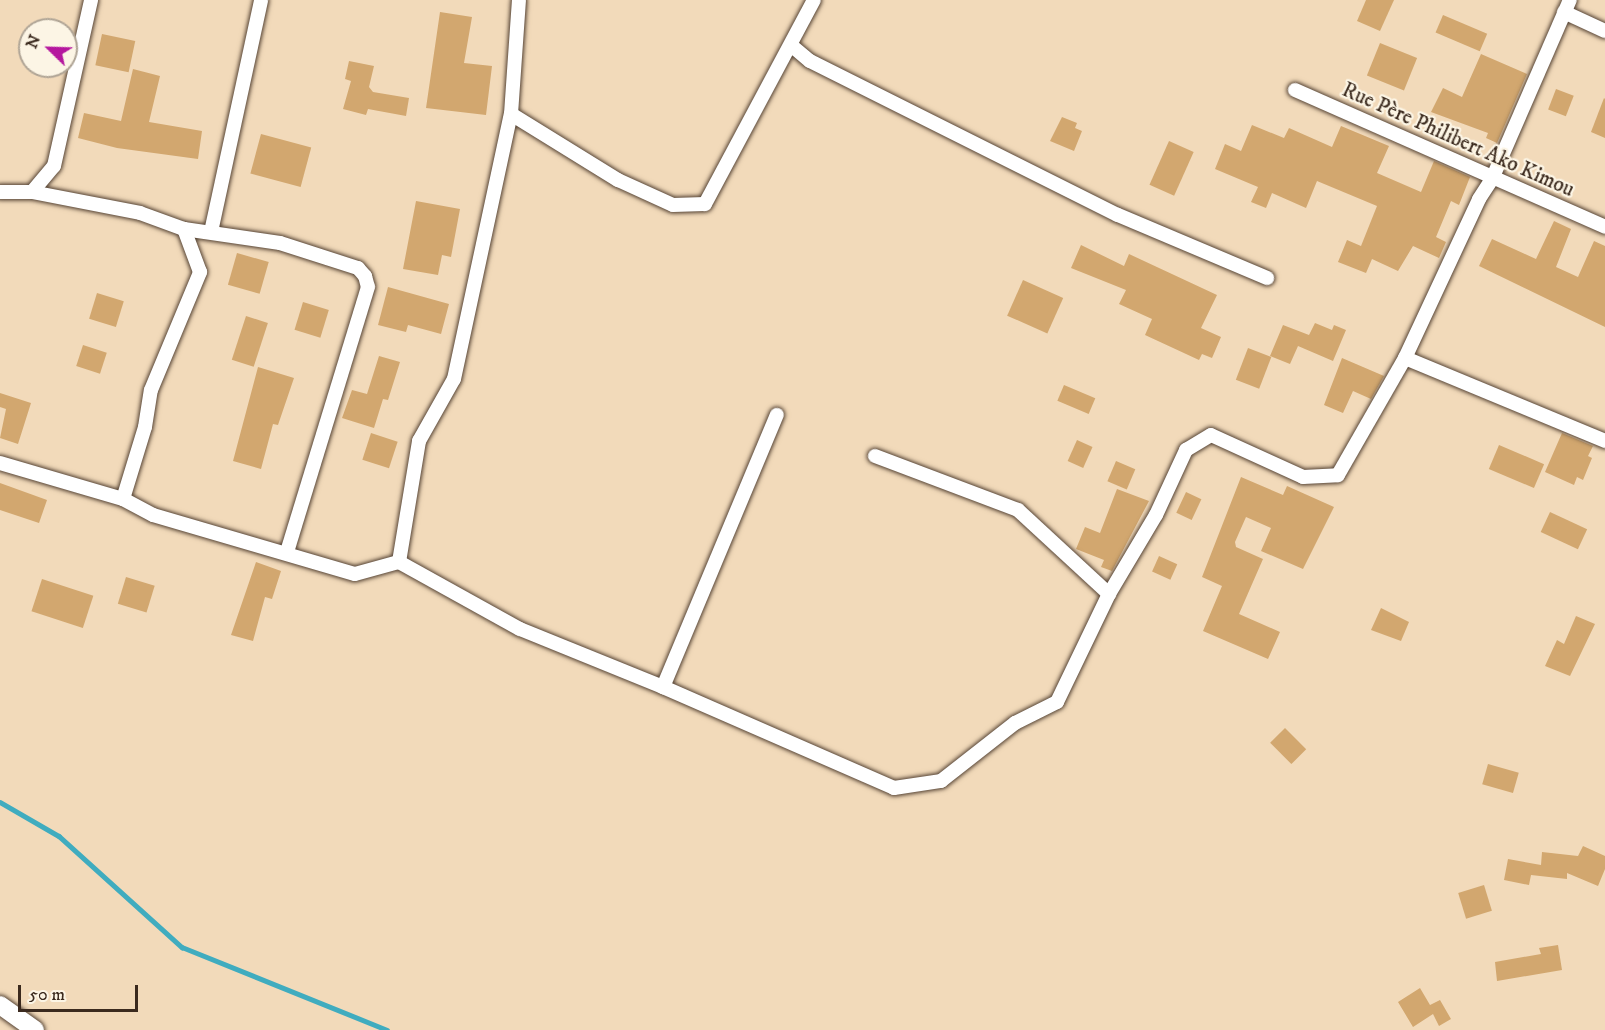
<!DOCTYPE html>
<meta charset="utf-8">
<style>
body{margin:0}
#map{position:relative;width:1605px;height:1030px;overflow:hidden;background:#f2daba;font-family:"IM FELL DW Pica",serif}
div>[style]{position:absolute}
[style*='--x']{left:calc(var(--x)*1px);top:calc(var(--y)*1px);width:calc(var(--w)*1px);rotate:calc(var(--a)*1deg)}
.stream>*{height:4.5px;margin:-2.25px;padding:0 2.25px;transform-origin:2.25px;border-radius:2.25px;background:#40acbf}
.building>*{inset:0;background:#d2a76f;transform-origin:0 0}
.roads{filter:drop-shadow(0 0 2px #564435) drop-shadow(0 0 2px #564435)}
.minor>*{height:14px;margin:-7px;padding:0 7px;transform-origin:7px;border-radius:7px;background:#fff}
.tertiary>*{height:18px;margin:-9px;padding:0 9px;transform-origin:9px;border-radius:9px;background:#fff}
span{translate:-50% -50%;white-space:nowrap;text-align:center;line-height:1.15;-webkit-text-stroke:4.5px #fcf5e5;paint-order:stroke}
.street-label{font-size:21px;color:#3b2a1e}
.north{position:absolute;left:18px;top:18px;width:60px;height:60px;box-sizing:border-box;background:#fcf5e5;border:2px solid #afa495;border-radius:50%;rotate:293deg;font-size:16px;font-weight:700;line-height:24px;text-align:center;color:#3b2a1e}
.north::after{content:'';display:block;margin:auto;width:21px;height:27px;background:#b5179e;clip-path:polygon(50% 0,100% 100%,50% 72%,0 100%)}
.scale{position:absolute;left:18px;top:985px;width:120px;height:27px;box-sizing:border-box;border:3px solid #3b2a1e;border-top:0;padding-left:8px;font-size:18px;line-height:21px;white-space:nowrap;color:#3b2a1e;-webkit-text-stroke:4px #fcf5e5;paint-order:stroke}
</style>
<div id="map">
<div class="stream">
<i style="--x:0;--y:802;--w:68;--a:30"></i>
<i style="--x:59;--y:836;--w:166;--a:42.1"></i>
<i style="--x:182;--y:947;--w:221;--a:22"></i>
</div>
<div class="building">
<i style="clip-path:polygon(1366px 0,1394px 0,1380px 31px,1357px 21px)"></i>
<i style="clip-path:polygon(440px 12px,472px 17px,464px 63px,492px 66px,486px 115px,426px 108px)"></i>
<i style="left:1443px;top:15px;width:48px;height:19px;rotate:23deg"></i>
<i style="left:102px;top:34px;width:34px;height:32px;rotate:12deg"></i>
<i style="left:1380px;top:43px;width:40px;height:35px;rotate:22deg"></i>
<i style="clip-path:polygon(1481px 54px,1527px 74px,1497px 143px,1486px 138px,1488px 133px,1431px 112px,1443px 88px,1462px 97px)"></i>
<i style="clip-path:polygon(349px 61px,374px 66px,369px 87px,373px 92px,409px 98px,406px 116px,368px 109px,366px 115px,343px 109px,351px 81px,345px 79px)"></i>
<i style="clip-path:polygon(133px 69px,160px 76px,149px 122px,202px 131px,198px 159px,117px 148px,78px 138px,84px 113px,121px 121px)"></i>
<i style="left:1556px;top:89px;width:19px;height:22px;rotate:21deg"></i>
<i style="clip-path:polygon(1604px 98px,1605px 99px,1605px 138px,1591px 132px)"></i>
<i style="clip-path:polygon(1062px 117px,1077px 123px,1075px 128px,1082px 131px,1074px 151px,1050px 141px)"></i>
<i style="clip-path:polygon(1252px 125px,1284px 138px,1289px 128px,1332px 147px,1341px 126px,1389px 146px,1377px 173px,1421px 192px,1434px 161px,1470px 177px,1459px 205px,1451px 201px,1436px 237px,1446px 242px,1439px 258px,1413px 246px,1398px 271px,1372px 259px,1366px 273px,1338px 262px,1347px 240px,1361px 246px,1377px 206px,1317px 181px,1306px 208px,1272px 193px,1266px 208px,1251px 202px,1258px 187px,1215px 169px,1225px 144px,1241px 151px)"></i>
<i style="left:261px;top:134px;width:52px;height:41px;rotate:15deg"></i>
<i style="left:1169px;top:141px;width:27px;height:48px;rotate:24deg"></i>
<i style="clip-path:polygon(416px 201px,460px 209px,451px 257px,442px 255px,438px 275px,403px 269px)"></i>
<i style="clip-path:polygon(1554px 221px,1571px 229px,1556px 267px,1578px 277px,1594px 241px,1605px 246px,1605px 327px,1479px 266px,1492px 239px,1536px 259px)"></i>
<i style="clip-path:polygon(1081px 245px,1124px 266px,1129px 254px,1217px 295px,1201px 328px,1221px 337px,1212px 358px,1202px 354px,1199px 360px,1145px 335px,1152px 319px,1119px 304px,1126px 290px,1071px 268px)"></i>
<i style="left:237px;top:253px;width:33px;height:33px;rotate:16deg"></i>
<i style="left:1023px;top:280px;width:44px;height:39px;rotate:24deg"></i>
<i style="clip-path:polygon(388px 287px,449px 304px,441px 334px,408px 325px,406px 332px,378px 325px)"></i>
<i style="left:97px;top:293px;width:28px;height:27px;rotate:17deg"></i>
<i style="left:303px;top:302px;width:27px;height:29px;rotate:17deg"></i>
<i style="left:246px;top:316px;width:23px;height:46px;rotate:18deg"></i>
<i style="clip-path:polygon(1315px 323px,1332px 330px,1334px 325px,1346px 330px,1333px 361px,1298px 346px,1290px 364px,1270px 356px,1283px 325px,1309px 335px)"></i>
<i style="left:83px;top:345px;width:25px;height:22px;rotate:18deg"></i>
<i style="left:1248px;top:348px;width:25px;height:34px;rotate:21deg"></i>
<i style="clip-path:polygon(379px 356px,400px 362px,388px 400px,383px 399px,374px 428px,342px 418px,352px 390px,367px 394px)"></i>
<i style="clip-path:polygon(1342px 358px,1384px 376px,1371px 399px,1353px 391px,1343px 413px,1324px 405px)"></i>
<i style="clip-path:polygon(258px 367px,294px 378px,278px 425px,273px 424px,261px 469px,233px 461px)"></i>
<i style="left:1064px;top:385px;width:34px;height:17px;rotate:23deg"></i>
<i style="clip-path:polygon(0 393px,31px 403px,18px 444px,0 438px,6px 409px,0 407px)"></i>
<i style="left:371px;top:433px;width:28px;height:28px;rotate:18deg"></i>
<i style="clip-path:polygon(1562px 433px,1593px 446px,1588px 456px,1592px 458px,1583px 480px,1577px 477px,1574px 485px,1545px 472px)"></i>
<i style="left:1077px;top:440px;width:17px;height:23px;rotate:24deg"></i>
<i style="left:1499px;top:445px;width:49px;height:26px;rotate:23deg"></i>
<i style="left:1116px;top:461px;width:21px;height:22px;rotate:23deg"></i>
<i style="clip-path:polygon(1241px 477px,1283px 495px,1287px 486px,1334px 507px,1303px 569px,1261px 551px,1271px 528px,1246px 517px,1235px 542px,1236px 547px,1263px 559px,1239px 614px,1280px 632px,1268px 659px,1203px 631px,1222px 586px,1202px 577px)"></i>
<i style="clip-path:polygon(0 483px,47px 500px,39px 523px,0 510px)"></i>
<i style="clip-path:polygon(1117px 489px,1149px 501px,1112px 571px,1101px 567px,1104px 560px,1076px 549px,1085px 527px,1100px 533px)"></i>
<i style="left:1186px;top:492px;width:17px;height:23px;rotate:25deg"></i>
<i style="left:1550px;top:512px;width:41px;height:22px;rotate:25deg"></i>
<i style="left:1159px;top:556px;width:20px;height:17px;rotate:24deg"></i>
<i style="clip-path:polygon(256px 562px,281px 571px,272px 599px,265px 597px,253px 641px,231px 635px)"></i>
<i style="left:126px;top:577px;width:30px;height:28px;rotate:17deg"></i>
<i style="left:42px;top:579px;width:54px;height:34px;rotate:18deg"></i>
<i style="clip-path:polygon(1381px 608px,1409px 622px,1401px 641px,1371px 630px)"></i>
<i style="clip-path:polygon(1576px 616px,1595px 624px,1570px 676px,1545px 666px,1557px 640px,1564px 644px)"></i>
<i style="left:1285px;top:728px;width:30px;height:21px;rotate:45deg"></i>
<i style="left:1488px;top:764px;width:32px;height:21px;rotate:16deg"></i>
<i style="clip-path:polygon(1583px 846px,1605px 856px,1605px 869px,1598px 886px,1567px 873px,1567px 879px,1531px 875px,1529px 885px,1504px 880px,1508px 859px,1541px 865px,1542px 852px,1578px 856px)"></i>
<i style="left:1484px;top:885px;width:27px;height:27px;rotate:73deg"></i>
<i style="clip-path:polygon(1558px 945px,1562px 970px,1497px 981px,1495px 962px,1541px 954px,1539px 948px)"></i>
<i style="clip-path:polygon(1420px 988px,1430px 1005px,1440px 1000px,1451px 1019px,1439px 1026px,1433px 1014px,1413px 1027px,1398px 1002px)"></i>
</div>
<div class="roads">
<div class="minor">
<i style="--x:1564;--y:12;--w:45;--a:24.9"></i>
<i style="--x:792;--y:46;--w:23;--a:40"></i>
<i style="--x:810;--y:61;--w:344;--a:26.6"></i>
<i style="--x:1118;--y:215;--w:162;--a:22.9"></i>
<i style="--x:1295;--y:90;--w:339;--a:23.8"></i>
<i style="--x:511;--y:114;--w:126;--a:31.7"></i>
<i style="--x:618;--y:180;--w:60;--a:24.4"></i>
<i style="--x:673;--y:205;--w:32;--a:-2"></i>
<i style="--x:705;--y:204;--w:231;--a:-61.9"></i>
<i style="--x:0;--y:192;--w:32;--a:0"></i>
<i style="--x:32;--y:192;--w:34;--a:-50"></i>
<i style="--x:54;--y:166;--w:170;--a:-77.4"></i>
<i style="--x:32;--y:192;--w:110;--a:11"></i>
<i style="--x:140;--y:213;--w:47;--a:20"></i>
<i style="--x:184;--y:229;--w:97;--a:8.3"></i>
<i style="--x:280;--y:243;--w:82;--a:17.8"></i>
<i style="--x:358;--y:268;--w:11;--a:49"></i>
<i style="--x:365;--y:276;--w:11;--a:75"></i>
<i style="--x:368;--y:287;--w:277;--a:107"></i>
<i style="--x:211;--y:232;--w:237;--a:-77.8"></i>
<i style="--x:1405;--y:358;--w:217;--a:22.5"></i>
<i style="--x:875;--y:456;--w:153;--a:20.7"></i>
<i style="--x:1018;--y:510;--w:124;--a:42.7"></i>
<i style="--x:0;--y:463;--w:128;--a:16.3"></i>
<i style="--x:123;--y:499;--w:34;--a:28"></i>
<i style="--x:153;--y:515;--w:210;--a:16.3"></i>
<i style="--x:355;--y:574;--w:46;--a:-15.3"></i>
<i style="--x:399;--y:562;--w:138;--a:29"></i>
<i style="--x:520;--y:629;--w:154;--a:22.1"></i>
<i style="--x:663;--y:687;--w:295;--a:-67.3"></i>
<i style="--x:123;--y:499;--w:75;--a:-73"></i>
<i style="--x:145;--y:427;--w:37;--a:-81"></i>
<i style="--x:151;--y:390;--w:128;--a:-67.4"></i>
<i style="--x:200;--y:272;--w:46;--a:-110.4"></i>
<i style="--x:399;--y:562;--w:123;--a:-80.6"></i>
<i style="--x:419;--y:441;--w:71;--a:-60.6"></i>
<i style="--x:454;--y:379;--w:271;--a:-77.9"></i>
<i style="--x:511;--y:114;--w:114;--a:-86"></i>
<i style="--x:663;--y:687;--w:252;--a:23.6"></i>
<i style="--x:894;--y:788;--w:48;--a:-8.5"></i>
<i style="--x:941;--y:781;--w:94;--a:-38.1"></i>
<i style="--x:1015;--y:723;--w:47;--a:-26.6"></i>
<i style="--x:1057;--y:702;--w:120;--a:-64.3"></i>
<i style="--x:1109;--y:594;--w:92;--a:-59.3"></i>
<i style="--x:1156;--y:515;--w:72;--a:-65.2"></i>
<i style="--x:1186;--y:450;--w:29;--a:-31"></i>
<i style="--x:1211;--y:435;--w:101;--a:24.5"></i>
<i style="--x:1303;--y:477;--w:35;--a:-3"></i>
<i style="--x:1338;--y:475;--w:135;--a:-60.2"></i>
<i style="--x:1405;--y:358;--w:175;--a:-65"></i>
<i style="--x:1479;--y:199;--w:24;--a:-57"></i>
<i style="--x:1492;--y:179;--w:195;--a:-66.5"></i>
</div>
<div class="tertiary">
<i style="--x:0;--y:1005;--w:43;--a:35.5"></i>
</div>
</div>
<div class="street-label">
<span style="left:1458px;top:140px;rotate:24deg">Rue Père Philibert Ako Kimou</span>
</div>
<div class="north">N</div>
<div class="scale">50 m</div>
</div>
